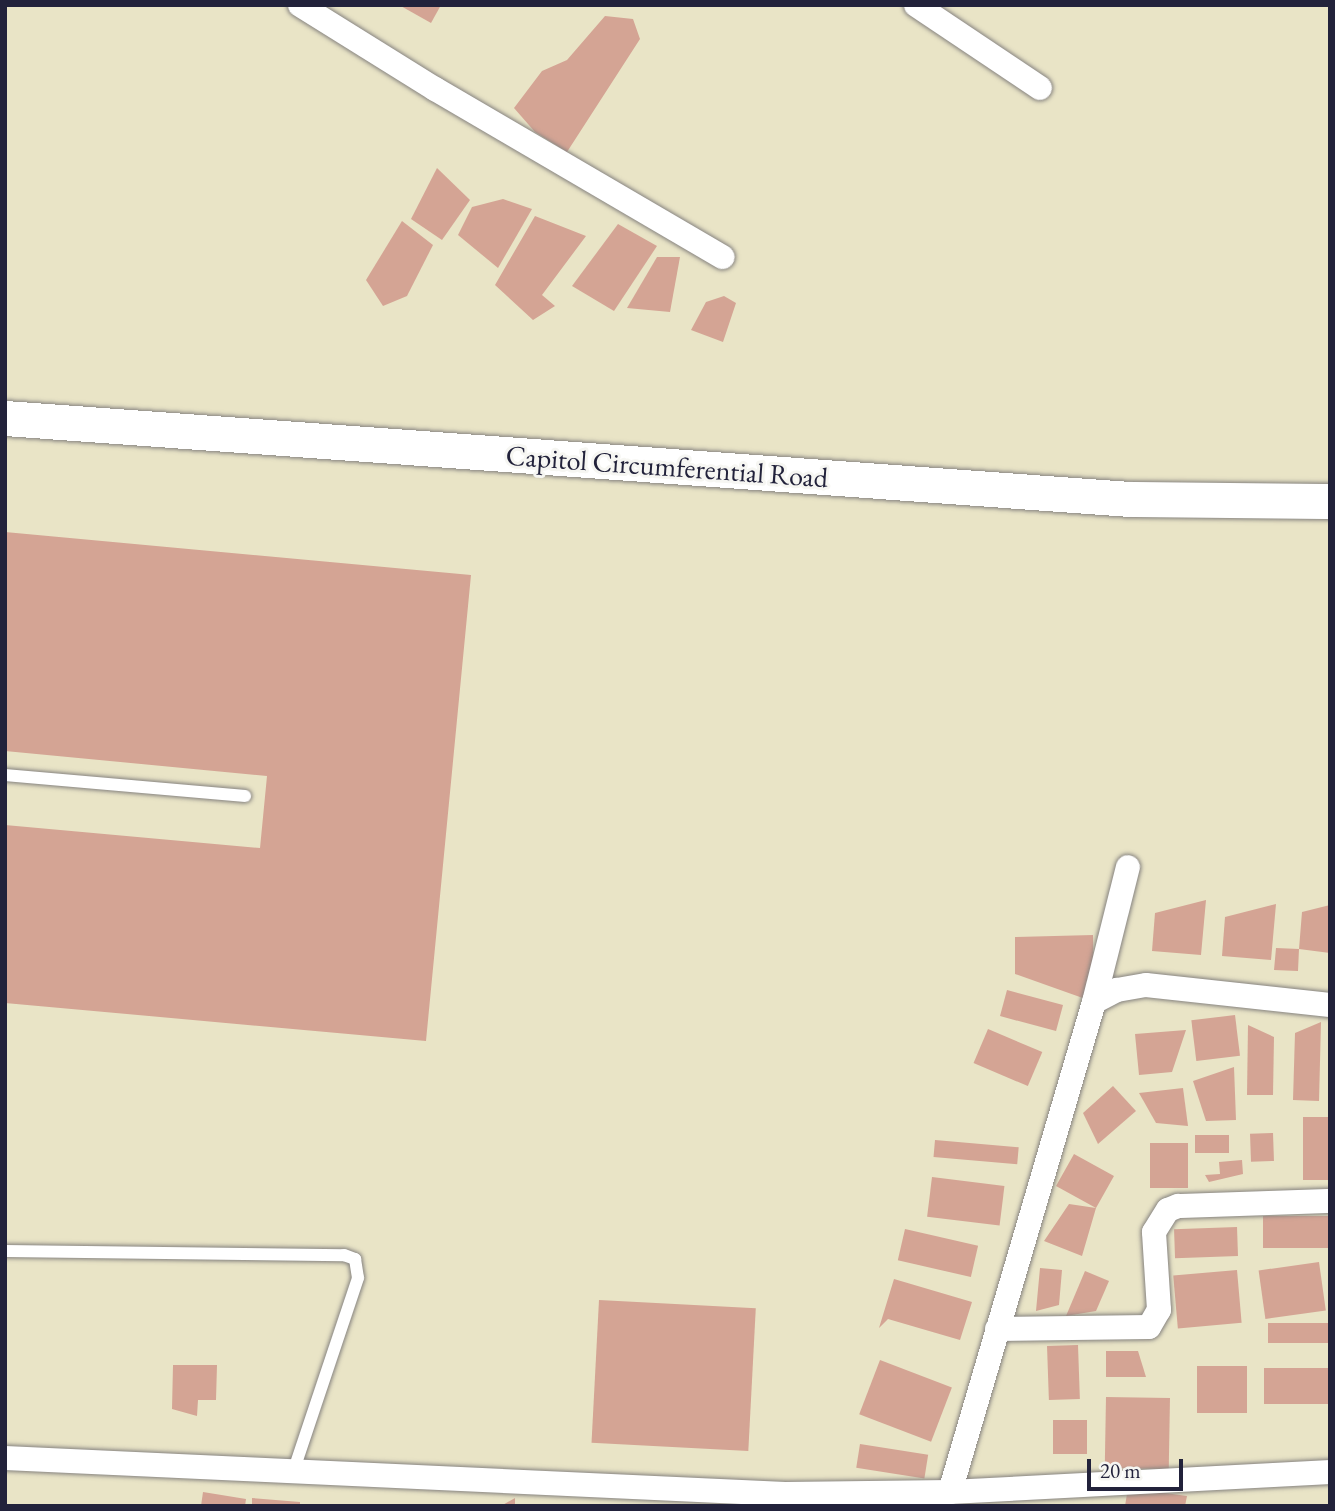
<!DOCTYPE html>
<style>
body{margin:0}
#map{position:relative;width:1335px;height:1511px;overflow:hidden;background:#e9e4c6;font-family:"EB Garamond",serif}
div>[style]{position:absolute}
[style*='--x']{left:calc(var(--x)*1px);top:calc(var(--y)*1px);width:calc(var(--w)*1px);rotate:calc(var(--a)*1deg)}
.building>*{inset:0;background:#d4a494;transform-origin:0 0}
.roads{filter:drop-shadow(0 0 2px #868380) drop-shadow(0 0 2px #868380)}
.service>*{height:12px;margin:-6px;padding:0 6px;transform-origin:6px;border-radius:6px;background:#fff}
.minor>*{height:24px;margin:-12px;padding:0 12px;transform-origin:12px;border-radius:12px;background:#fff}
.secondary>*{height:35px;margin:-17.5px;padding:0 17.5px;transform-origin:17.5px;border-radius:17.5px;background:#fff}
span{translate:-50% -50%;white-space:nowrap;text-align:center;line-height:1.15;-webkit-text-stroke:6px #f6f6f2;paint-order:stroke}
.street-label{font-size:28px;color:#22223b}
.frame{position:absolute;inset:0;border:7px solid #22223b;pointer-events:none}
.scale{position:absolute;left:1087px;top:1459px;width:96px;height:32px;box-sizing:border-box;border:4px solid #22223b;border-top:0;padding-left:9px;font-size:21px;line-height:24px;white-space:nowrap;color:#22223b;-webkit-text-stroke:5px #f6f6f2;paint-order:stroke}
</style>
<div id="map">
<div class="building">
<i style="clip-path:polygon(399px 5px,441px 5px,431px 23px)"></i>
<i style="clip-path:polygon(605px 16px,633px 19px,640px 39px,567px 152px,535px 132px,514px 108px,542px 71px,567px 60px)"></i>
<i style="clip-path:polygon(437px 168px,470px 200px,442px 240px,411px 219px)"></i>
<i style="clip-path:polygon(503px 199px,532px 209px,498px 268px,458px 235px,472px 207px)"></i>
<i style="clip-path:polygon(535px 216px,586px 236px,542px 295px,555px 306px,533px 320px,495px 285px)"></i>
<i style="clip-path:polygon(402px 221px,433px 245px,407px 296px,383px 306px,366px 280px)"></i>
<i style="clip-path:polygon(618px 224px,657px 246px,614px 311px,572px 286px)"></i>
<i style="clip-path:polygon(657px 257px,680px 257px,670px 312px,627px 308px)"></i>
<i style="clip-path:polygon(724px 296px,736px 303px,723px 342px,691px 330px,706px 302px)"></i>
<i style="clip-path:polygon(5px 532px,471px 575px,426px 1041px,5px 1003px,5px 825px,260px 848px,267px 776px,5px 751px)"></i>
<i style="clip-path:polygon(1206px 900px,1201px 955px,1152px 951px,1155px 913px)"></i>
<i style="clip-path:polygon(1276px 904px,1271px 960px,1222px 956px,1225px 917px)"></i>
<i style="clip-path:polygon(1330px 905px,1330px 953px,1299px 949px,1298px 971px,1274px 970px,1276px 948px,1299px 949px,1302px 912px)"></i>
<i style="clip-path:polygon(1093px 935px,1094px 1002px,1015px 974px,1015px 937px)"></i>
<i style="left:1007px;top:990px;width:58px;height:27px;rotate:15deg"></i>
<i style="left:1235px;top:1015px;width:41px;height:44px;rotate:83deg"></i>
<i style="clip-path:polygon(1321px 1022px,1319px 1101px,1293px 1100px,1295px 1033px)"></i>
<i style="clip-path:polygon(1248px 1025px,1274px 1037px,1273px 1095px,1247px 1095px)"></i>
<i style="left:988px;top:1029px;width:59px;height:37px;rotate:23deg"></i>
<i style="clip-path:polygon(1186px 1030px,1172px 1072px,1139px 1075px,1135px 1034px)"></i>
<i style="clip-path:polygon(1234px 1067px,1236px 1120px,1206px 1121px,1193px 1081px)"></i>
<i style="clip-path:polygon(1113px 1086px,1136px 1111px,1098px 1144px,1083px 1113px)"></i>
<i style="clip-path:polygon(1183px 1088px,1188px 1126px,1156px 1123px,1139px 1093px)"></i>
<i style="left:1303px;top:1117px;width:25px;height:63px"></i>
<i style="left:1273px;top:1133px;width:28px;height:23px;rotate:88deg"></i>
<i style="left:1229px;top:1135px;width:18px;height:34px;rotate:90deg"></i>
<i style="left:935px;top:1140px;width:84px;height:17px;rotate:5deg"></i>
<i style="left:1150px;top:1143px;width:38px;height:45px"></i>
<i style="clip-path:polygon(1074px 1154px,1114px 1176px,1096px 1208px,1082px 1256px,1044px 1241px,1069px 1204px,1096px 1208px,1056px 1186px)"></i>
<i style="clip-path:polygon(1242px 1160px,1243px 1174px,1209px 1182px,1205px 1175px,1220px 1174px,1219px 1162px)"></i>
<i style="left:932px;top:1177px;width:73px;height:40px;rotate:7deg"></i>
<i style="left:1330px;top:1216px;width:32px;height:67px;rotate:90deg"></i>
<i style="left:1237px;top:1227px;width:29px;height:63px;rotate:88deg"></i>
<i style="left:905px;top:1229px;width:75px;height:32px;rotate:13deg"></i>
<i style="left:1319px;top:1262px;width:49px;height:61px;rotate:82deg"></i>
<i style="clip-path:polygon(1040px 1268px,1062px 1270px,1059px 1305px,1036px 1311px)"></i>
<i style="left:1237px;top:1270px;width:53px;height:64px;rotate:85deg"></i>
<i style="clip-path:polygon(1085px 1271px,1109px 1281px,1096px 1311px,1066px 1316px)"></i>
<i style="clip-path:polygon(894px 1279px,972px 1302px,960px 1340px,888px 1319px,879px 1328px)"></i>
<i style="left:599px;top:1300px;width:157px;height:143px;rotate:3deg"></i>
<i style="left:1330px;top:1323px;width:20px;height:62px;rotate:90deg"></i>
<i style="left:1078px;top:1345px;width:54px;height:31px;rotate:88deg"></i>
<i style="clip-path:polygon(1106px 1351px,1138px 1351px,1146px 1377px,1106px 1377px)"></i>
<i style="left:880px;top:1360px;width:77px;height:58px;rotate:21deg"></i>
<i style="clip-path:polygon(173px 1365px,217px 1365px,216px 1400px,198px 1400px,197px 1416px,172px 1409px)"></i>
<i style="left:1197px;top:1366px;width:50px;height:47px"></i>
<i style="left:1330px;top:1368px;width:36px;height:66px;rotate:90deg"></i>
<i style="left:1106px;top:1397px;width:64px;height:71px;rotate:1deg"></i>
<i style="left:1053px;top:1420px;width:34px;height:34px"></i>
<i style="left:860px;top:1444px;width:69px;height:24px;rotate:9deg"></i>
<i style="clip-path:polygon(1128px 1488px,1187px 1496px,1185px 1506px,1125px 1506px)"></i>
<i style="clip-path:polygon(203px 1492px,246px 1499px,245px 1506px,201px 1506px)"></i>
<i style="clip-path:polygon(252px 1498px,300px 1502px,300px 1506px,252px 1506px)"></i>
<i style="clip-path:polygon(515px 1498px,515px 1506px,501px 1506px)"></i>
</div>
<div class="roads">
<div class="service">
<i style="--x:5;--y:775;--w:241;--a:5"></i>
<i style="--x:5;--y:1251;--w:339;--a:0.7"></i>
<i style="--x:344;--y:1255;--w:12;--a:20"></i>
<i style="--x:355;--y:1259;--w:19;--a:81"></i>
<i style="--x:358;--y:1278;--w:201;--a:108.5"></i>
</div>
<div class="minor">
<i style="--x:300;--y:5;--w:159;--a:31.9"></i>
<i style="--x:435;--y:89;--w:333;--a:30.3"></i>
<i style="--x:916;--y:5;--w:149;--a:33.8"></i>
<i style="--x:1094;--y:1002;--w:26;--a:-28"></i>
<i style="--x:1117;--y:990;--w:29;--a:-10"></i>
<i style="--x:1146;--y:985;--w:185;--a:6.2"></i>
<i style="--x:997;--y:1329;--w:152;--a:-0.8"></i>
<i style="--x:1149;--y:1327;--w:20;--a:-60"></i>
<i style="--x:1159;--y:1310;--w:78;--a:-93.7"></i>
<i style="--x:1154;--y:1232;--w:26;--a:-58"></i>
<i style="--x:1168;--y:1210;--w:11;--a:-22"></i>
<i style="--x:1178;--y:1206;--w:152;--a:-1.9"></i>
<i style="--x:5;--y:1458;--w:781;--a:2.64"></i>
<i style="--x:785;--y:1494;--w:165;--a:-0.7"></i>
<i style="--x:950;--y:1492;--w:381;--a:-3"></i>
<i style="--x:950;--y:1492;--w:511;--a:-73.62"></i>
<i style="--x:1094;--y:1002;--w:139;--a:-75.9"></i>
</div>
<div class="secondary">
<i style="--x:5;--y:418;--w:1127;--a:4.12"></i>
<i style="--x:1129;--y:499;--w:201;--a:0.6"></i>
</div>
</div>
<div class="street-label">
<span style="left:667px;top:466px;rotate:4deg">Capitol Circumferential Road</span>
</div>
<div class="frame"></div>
<div class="scale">20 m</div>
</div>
